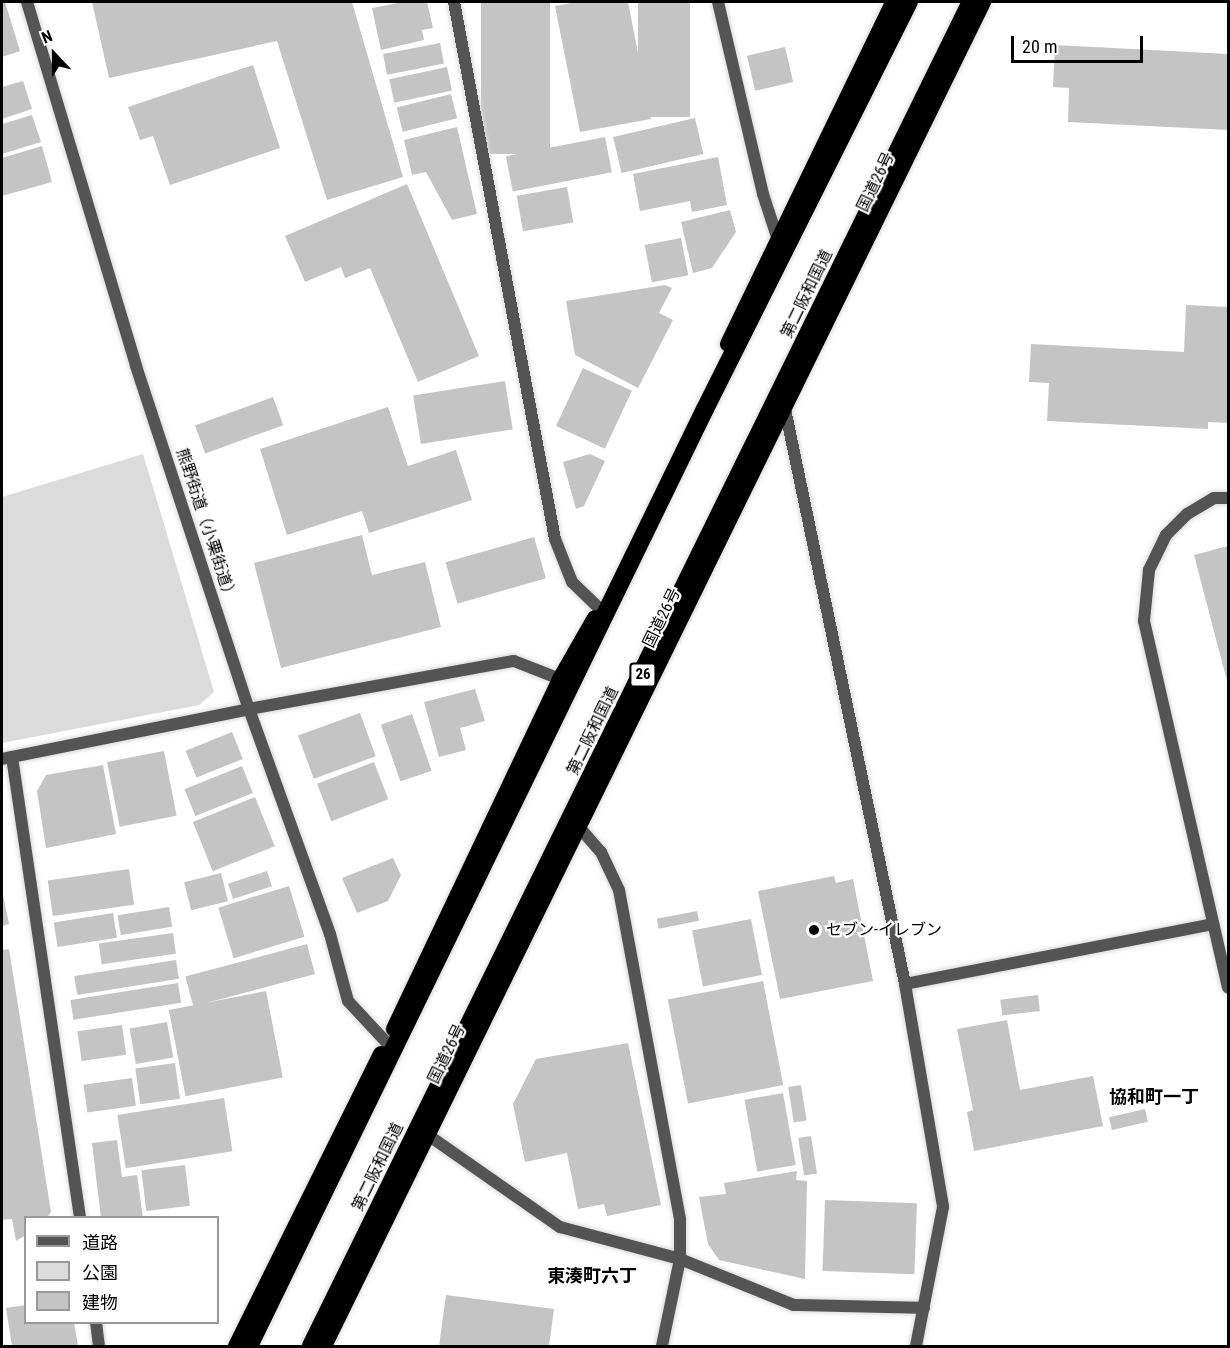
<!DOCTYPE html>
<meta charset="utf-8">
<style>
body{margin:0}
#map{position:relative;width:1230px;height:1348px;overflow:hidden;background:#fff;font-family:"Roboto Condensed","Noto Sans JP",sans-serif}
div>[style]{position:absolute}
[style*='--x']{left:calc(var(--x)*1px);top:calc(var(--y)*1px);width:calc(var(--w)*1px);rotate:calc(var(--a)*1deg)}
.green>*{inset:0;background:#dbdbdb}
.building>*{inset:0;background:#c4c4c4;transform-origin:0 0}
.roads{filter:drop-shadow(0 0 2px #dbdbdb) drop-shadow(0 0 2px #dbdbdb)}
.service>*{height:12px;margin:-6px;padding:0 6px;transform-origin:6px;border-radius:6px;background:#545454}
.minor>*{height:12px;margin:-6px;padding:0 6px;transform-origin:6px;border-radius:6px;background:#545454}
.tertiary>*{height:12px;margin:-6px;padding:0 6px;transform-origin:6px;border-radius:6px;background:#545454}
.trunk>*{height:16px;margin:-8px;padding:0 8px;transform-origin:8px;border-radius:8px;background:#000}
.motorway>*{height:18px;margin:-9px;padding:0 9px;transform-origin:9px;border-radius:9px;background:#000}
.dots>*{width:16px;height:16px;translate:-50% -50%;box-sizing:border-box;border:3px solid #fff;border-radius:50%}
span{translate:-50% -50%;white-space:nowrap;text-align:center;line-height:1.15;-webkit-text-stroke:4.5px #fff;paint-order:stroke}
.shield-label span{padding:2px 4px;background:#fff;border:2px solid;border-radius:4px;-webkit-text-stroke-width:0}
.shield-label{font-size:15px;color:#000;font-weight:700}
.street-label{font-size:16px;color:#000}
.poi-label{font-size:16px;color:#000}
.left{translate:0 -50%;text-align:left}
.neighbourhood-label{font-size:18px;color:#000;font-weight:700}
.frame{position:absolute;inset:0;border:3px solid #000;pointer-events:none}
.legend{position:absolute;left:24px;top:1216px;width:195px;height:108px;box-sizing:border-box;background:#fff;border:2px solid #999;margin:0;padding:8px 10px;list-style:none;font-size:18px;color:#000}
.legend li{display:flex;align-items:center;gap:12px;height:30px}
.legend b{width:30px;border:2px solid #999}
.north{position:absolute;left:24px;top:24px;width:60px;height:60px;-webkit-text-stroke:4px #fff;paint-order:stroke;rotate:338deg;font-size:16px;font-weight:700;line-height:24px;text-align:center;color:#000}
.north::after{content:'';display:block;margin:auto;width:21px;height:27px;background:#000;clip-path:polygon(50% 0,100% 100%,50% 72%,0 100%)}
.scale{position:absolute;left:1011px;top:36px;width:132px;height:27px;box-sizing:border-box;border:3px solid #000;border-top:0;padding-left:8px;font-size:18px;line-height:21px;white-space:nowrap;color:#000;-webkit-text-stroke:4px #fff;paint-order:stroke}
</style>
<div id="map">
<div class="green">
<i style="clip-path:polygon(143px 454px,214px 692px,199px 705px,2px 743px,2px 497px)"></i>
</div>
<div class="building">
<i style="clip-path:polygon(2px 2px,5px 2px,20px 51px,2px 57px)"></i>
<i style="clip-path:polygon(92px 2px,352px 2px,403px 177px,327px 200px,277px 41px,109px 78px)"></i>
<i style="clip-path:polygon(403px 2px,427px 2px,433px 28px,422px 30px,424px 40px,381px 50px,372px 8px)"></i>
<i style="left:481px;top:2px;width:69px;height:152px"></i>
<i style="clip-path:polygon(577px 2px,628px 2px,651px 119px,580px 132px,555px 6px)"></i>
<i style="left:638px;top:2px;width:52px;height:115px"></i>
<i style="left:440px;top:43px;width:21px;height:58px;rotate:79deg"></i>
<i style="clip-path:polygon(1055px 45px,1228px 54px,1228px 130px,1068px 122px,1069px 88px,1053px 87px)"></i>
<i style="left:785px;top:47px;width:36px;height:39px;rotate:77deg"></i>
<i style="clip-path:polygon(253px 65px,280px 148px,170px 185px,153px 136px,140px 140px,128px 107px)"></i>
<i style="left:447px;top:67px;width:24px;height:59px;rotate:78deg"></i>
<i style="clip-path:polygon(23px 81px,32px 109px,2px 119px,2px 87px)"></i>
<i style="left:451px;top:94px;width:25px;height:56px;rotate:76deg"></i>
<i style="clip-path:polygon(32px 115px,41px 142px,2px 154px,2px 124px)"></i>
<i style="left:695px;top:118px;width:37px;height:84px;rotate:77deg"></i>
<i style="clip-path:polygon(457px 127px,477px 214px,452px 220px,426px 172px,412px 175px,404px 140px)"></i>
<i style="left:605px;top:137px;width:36px;height:101px;rotate:79deg"></i>
<i style="clip-path:polygon(42px 146px,52px 182px,2px 196px,2px 158px)"></i>
<i style="clip-path:polygon(718px 157px,727px 205px,692px 212px,690px 201px,640px 211px,633px 174px)"></i>
<i style="clip-path:polygon(407px 184px,479px 356px,418px 382px,370px 268px,345px 278px,341px 267px,305px 282px,285px 236px)"></i>
<i style="left:567px;top:187px;width:36px;height:51px;rotate:80deg"></i>
<i style="clip-path:polygon(730px 210px,736px 232px,712px 268px,693px 273px,681px 222px)"></i>
<i style="left:681px;top:238px;width:38px;height:37px;rotate:79deg"></i>
<i style="clip-path:polygon(665px 285px,672px 288px,659px 313px,673px 320px,638px 388px,575px 355px,566px 301px)"></i>
<i style="clip-path:polygon(1186px 305px,1228px 307px,1228px 423px,1208px 422px,1208px 429px,1047px 421px,1049px 383px,1029px 382px,1031px 344px,1184px 352px)"></i>
<i style="left:583px;top:368px;width:54px;height:64px;rotate:25deg"></i>
<i style="left:505px;top:381px;width:49px;height:93px;rotate:81deg"></i>
<i style="left:273px;top:397px;width:30px;height:83px;rotate:70deg"></i>
<i style="clip-path:polygon(388px 407px,408px 466px,456px 450px,472px 500px,369px 533px,362px 511px,287px 535px,260px 449px)"></i>
<i style="clip-path:polygon(590px 454px,605px 461px,584px 506px,576px 509px,563px 462px)"></i>
<i style="clip-path:polygon(362px 535px,372px 575px,425px 562px,441px 627px,281px 668px,254px 563px)"></i>
<i style="left:534px;top:537px;width:43px;height:92px;rotate:74deg"></i>
<i style="clip-path:polygon(1228px 546px,1228px 685px,1194px 555px)"></i>
<i style="clip-path:polygon(475px 689px,485px 721px,460px 728px,466px 750px,439px 757px,424px 702px)"></i>
<i style="left:360px;top:713px;width:46px;height:66px;rotate:70deg"></i>
<i style="left:412px;top:714px;width:60px;height:33px;rotate:71deg"></i>
<i style="left:232px;top:732px;width:29px;height:50px;rotate:68deg"></i>
<i style="left:164px;top:751px;width:66px;height:58px;rotate:79deg"></i>
<i style="left:374px;top:762px;width:40px;height:61px;rotate:69deg"></i>
<i style="clip-path:polygon(103px 765px,116px 834px,46px 848px,37px 791px,46px 775px)"></i>
<i style="left:242px;top:766px;width:29px;height:62px;rotate:68deg"></i>
<i style="left:255px;top:797px;width:53px;height:67px;rotate:68deg"></i>
<i style="clip-path:polygon(393px 858px,401px 875px,388px 901px,357px 913px,342px 878px)"></i>
<i style="left:129px;top:869px;width:36px;height:82px;rotate:82deg"></i>
<i style="left:267px;top:871px;width:16px;height:41px;rotate:72deg"></i>
<i style="left:221px;top:873px;width:29px;height:38px;rotate:76deg"></i>
<i style="clip-path:polygon(834px 876px,836px 883px,853px 879px,873px 981px,780px 999px,758px 891px)"></i>
<i style="left:289px;top:886px;width:53px;height:74px;rotate:73deg"></i>
<i style="clip-path:polygon(2px 890px,9px 924px,2px 926px)"></i>
<i style="left:169px;top:907px;width:20px;height:52px;rotate:81deg"></i>
<i style="left:697px;top:911px;width:10px;height:41px;rotate:79deg"></i>
<i style="left:113px;top:913px;width:25px;height:60px;rotate:81deg"></i>
<i style="left:751px;top:919px;width:57px;height:60px;rotate:79deg"></i>
<i style="left:173px;top:933px;width:21px;height:75px;rotate:82deg"></i>
<i style="left:307px;top:944px;width:31px;height:126px;rotate:75deg"></i>
<i style="clip-path:polygon(9px 949px,51px 1212px,47px 1218px,26px 1218px,26px 1235px,16px 1241px,12px 1219px,2px 1220px,2px 950px)"></i>
<i style="left:176px;top:960px;width:19px;height:103px;rotate:81deg"></i>
<i style="left:763px;top:981px;width:106px;height:97px;rotate:79deg"></i>
<i style="left:178px;top:983px;width:20px;height:109px;rotate:81deg"></i>
<i style="left:266px;top:991px;width:88px;height:99px;rotate:79deg"></i>
<i style="left:1038px;top:995px;width:16px;height:38px;rotate:83deg"></i>
<i style="clip-path:polygon(1007px 1020px,1020px 1090px,1093px 1076px,1103px 1126px,974px 1151px,967px 1112px,973px 1110px,957px 1029px)"></i>
<i style="left:167px;top:1022px;width:36px;height:38px;rotate:80deg"></i>
<i style="left:122px;top:1025px;width:30px;height:45px;rotate:82deg"></i>
<i style="clip-path:polygon(628px 1043px,661px 1205px,607px 1216px,604px 1204px,578px 1209px,567px 1153px,525px 1162px,513px 1104px,536px 1059px)"></i>
<i style="left:175px;top:1063px;width:36px;height:40px;rotate:82deg"></i>
<i style="left:132px;top:1078px;width:28px;height:49px;rotate:82deg"></i>
<i style="left:801px;top:1085px;width:36px;height:13px;rotate:81deg"></i>
<i style="left:783px;top:1093px;width:73px;height:39px;rotate:80deg"></i>
<i style="left:224px;top:1098px;width:54px;height:108px;rotate:81deg"></i>
<i style="left:1145px;top:1109px;width:13px;height:37px;rotate:77deg"></i>
<i style="left:811px;top:1136px;width:38px;height:13px;rotate:81deg"></i>
<i style="clip-path:polygon(117px 1140px,122px 1177px,137px 1175px,143px 1218px,101px 1218px,92px 1143px)"></i>
<i style="left:185px;top:1165px;width:41px;height:44px;rotate:83deg"></i>
<i style="clip-path:polygon(797px 1171px,796px 1180px,807px 1181px,805px 1279px,719px 1260px,708px 1244px,699px 1197px,726px 1194px,724px 1183px)"></i>
<i style="left:825px;top:1200px;width:92px;height:71px;rotate:2deg"></i>
<i style="clip-path:polygon(446px 1295px,554px 1309px,549px 1346px,439px 1346px)"></i>
<i style="clip-path:polygon(26px 1305px,26px 1322px,74px 1322px,78px 1346px,12px 1346px,6px 1308px)"></i>
</div>
<div class="roads">
<div class="service">
<i style="--x:718;--y:2;--w:197;--a:76.8"></i>
<i style="--x:763;--y:194;--w:48;--a:71.9"></i>
</div>
<div class="minor">
<i style="--x:27;--y:2;--w:380;--a:73.3"></i>
<i style="--x:136;--y:366;--w:361;--a:71.8"></i>
<i style="--x:249;--y:709;--w:239;--a:70.2"></i>
<i style="--x:330;--y:934;--w:69;--a:75"></i>
<i style="--x:348;--y:1001;--w:57;--a:47.1"></i>
<i style="--x:454;--y:2;--w:546;--a:79.35"></i>
<i style="--x:555;--y:539;--w:46;--a:68.4"></i>
<i style="--x:572;--y:582;--w:39;--a:44"></i>
<i style="--x:785;--y:409;--w:587;--a:78.21"></i>
<i style="--x:905;--y:984;--w:226;--a:80.3"></i>
<i style="--x:943;--y:1207;--w:142;--a:101"></i>
<i style="--x:12;--y:757;--w:466;--a:81.6"></i>
<i style="--x:2;--y:759;--w:252;--a:-11.4"></i>
<i style="--x:249;--y:709;--w:269;--a:-10.3"></i>
<i style="--x:514;--y:661;--w:49;--a:21.4"></i>
<i style="--x:579;--y:827;--w:33;--a:49"></i>
<i style="--x:601;--y:852;--w:42;--a:64.7"></i>
<i style="--x:619;--y:890;--w:335;--a:79.5"></i>
<i style="--x:680;--y:1219;--w:40;--a:90"></i>
<i style="--x:680;--y:1259;--w:89;--a:101.7"></i>
<i style="--x:905;--y:984;--w:314;--a:-11"></i>
<i style="--x:428;--y:1135;--w:161;--a:34.9"></i>
<i style="--x:560;--y:1227;--w:124;--a:14.9"></i>
<i style="--x:680;--y:1259;--w:123;--a:22"></i>
<i style="--x:794;--y:1305;--w:130;--a:1.3"></i>
<i style="--x:96;--y:1322;--w:24;--a:83"></i>
</div>
<div class="tertiary">
<i style="--x:1228;--y:498;--w:14;--a:180"></i>
<i style="--x:1214;--y:498;--w:31;--a:149"></i>
<i style="--x:1187;--y:514;--w:30;--a:135"></i>
<i style="--x:1166;--y:535;--w:39;--a:116"></i>
<i style="--x:1149;--y:570;--w:51;--a:95.6"></i>
<i style="--x:1144;--y:621;--w:376;--a:77.1"></i>
</div>
<div class="trunk">
<i style="--x:728;--y:344;--w:380;--a:-64.2"></i>
<i style="--x:394;--y:1029;--w:387;--a:-64.6"></i>
<i style="--x:560;--y:679;--w:70;--a:-60.2"></i>
<i style="--x:236;--y:1346;--w:326;--a:-63.6"></i>
<i style="--x:324;--y:1346;--w:1497;--a:-63.88"></i>
</div>
<div class="motorway">
<i style="--x:249;--y:1346;--w:1042;--a:-64.05"></i>
<i style="--x:705;--y:409;--w:455;--a:-63.4"></i>
<i style="--x:311;--y:1346;--w:1497;--a:-63.85"></i>
</div>
</div>
<div class="dots">
<i style="left:814px;top:930px;background:#000"></i>
</div>
<div class="shield-label">
<span style="left:643px;top:675px">26</span>
</div>
<div class="street-label">
<span style="left:876px;top:182px;rotate:-64deg">国道26号</span>
<span style="left:807px;top:294px;rotate:-64deg">第二阪和国道</span>
<span style="left:206px;top:525px;rotate:72deg">熊野街道（小栗街道）</span>
<span style="left:662px;top:618px;rotate:-64deg">国道26号</span>
<span style="left:593px;top:731px;rotate:-64deg">第二阪和国道</span>
<span style="left:447px;top:1054px;rotate:-64deg">国道26号</span>
<span style="left:378px;top:1167px;rotate:-64deg">第二阪和国道</span>
</div>
<div class="poi-label">
<span class="left" style="left:826px;top:930px">セブン-イレブン</span>
</div>
<div class="neighbourhood-label">
<span style="left:1154px;top:1097px">協和町一丁</span>
<span style="left:592px;top:1276px">東湊町六丁</span>
</div>
<div class="frame"></div>
<ul class="legend">
<li><b style="height:8px;background:#545454"></b>道路</li>
<li><b style="height:16px;background:#dbdbdb"></b>公園</li>
<li><b style="height:16px;background:#c4c4c4"></b>建物</li>
</ul>
<div class="north">N</div>
<div class="scale">20 m</div>
</div>
